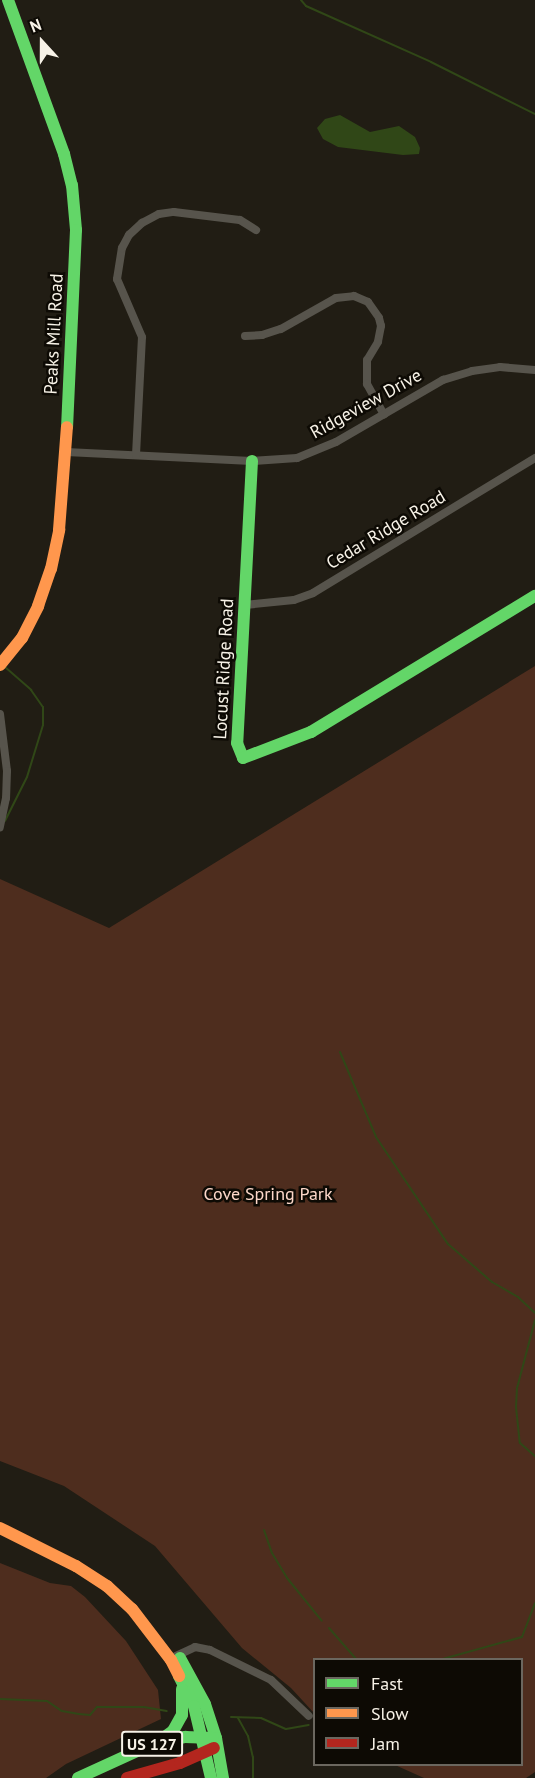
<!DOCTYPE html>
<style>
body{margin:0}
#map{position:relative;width:535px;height:1778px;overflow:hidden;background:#211d14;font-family:"PT Sans",sans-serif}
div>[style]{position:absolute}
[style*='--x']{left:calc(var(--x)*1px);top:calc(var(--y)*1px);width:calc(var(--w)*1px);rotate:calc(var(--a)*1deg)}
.green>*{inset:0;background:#4e2d1e}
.water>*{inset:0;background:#304717}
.stream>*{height:2px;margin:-1px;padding:0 1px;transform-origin:1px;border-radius:1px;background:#304717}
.street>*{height:8px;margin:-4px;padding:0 4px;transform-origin:4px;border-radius:4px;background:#57544c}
.fast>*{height:12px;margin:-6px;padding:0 6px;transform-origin:6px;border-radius:6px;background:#63d668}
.slow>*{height:12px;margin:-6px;padding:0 6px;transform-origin:6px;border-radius:6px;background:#ff974d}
.jam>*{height:12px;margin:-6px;padding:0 6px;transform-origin:6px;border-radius:6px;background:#b3261e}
span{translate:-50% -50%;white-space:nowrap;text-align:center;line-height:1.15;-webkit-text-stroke:5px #0d0a04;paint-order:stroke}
.shield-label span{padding:2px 4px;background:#0d0a04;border:2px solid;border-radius:4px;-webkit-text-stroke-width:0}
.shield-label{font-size:16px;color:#f7f2e7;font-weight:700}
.street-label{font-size:18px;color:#f7f2e7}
.park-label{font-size:18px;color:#fcd7c9}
.legend{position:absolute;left:313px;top:1658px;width:210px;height:108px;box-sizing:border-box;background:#0d0a04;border:2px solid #6b675f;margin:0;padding:8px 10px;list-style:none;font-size:18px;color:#f7f2e7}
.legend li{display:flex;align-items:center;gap:12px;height:30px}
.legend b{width:30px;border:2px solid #6b675f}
.north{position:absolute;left:12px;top:12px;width:60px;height:60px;-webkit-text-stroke:4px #0d0a04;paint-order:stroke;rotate:339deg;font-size:16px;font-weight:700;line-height:24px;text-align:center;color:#f7f2e7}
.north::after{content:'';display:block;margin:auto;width:21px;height:27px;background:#f7f2e7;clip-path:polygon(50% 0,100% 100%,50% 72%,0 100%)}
</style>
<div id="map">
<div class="green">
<i style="clip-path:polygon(535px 666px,535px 1772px,526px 1778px,424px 1778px,395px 1765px,522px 1764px,522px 1660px,314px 1660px,314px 1713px,291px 1688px,242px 1648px,155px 1546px,64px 1486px,0 1461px,0 879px,109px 928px)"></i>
<i style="clip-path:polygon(0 1563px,50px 1583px,71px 1586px,85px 1597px,126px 1641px,158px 1690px,161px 1719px,66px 1764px,46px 1778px,0 1778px)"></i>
</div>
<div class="water">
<i style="clip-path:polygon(340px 115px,370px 132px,399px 126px,415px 137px,420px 148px,419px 154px,403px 155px,338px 147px,323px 139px,317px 128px,325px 119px)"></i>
</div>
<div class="stream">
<i style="--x:301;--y:0;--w:8;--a:50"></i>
<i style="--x:306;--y:6;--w:137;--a:24.1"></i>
<i style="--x:431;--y:62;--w:116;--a:26.6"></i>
<i style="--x:5;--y:667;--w:35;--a:41"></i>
<i style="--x:31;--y:690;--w:21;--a:55"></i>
<i style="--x:43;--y:707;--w:18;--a:90"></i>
<i style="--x:43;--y:725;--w:54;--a:107.1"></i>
<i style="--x:27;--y:777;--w:49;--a:116.6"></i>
<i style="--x:340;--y:1052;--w:92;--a:67"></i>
<i style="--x:376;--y:1137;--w:129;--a:56.1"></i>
<i style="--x:448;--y:1244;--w:58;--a:40.8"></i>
<i style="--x:492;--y:1282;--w:30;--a:30"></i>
<i style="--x:518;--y:1297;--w:23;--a:43"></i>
<i style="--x:535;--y:1320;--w:70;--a:104.8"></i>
<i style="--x:517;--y:1388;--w:19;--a:93"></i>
<i style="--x:516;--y:1407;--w:36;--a:84"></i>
<i style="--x:520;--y:1443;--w:20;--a:41"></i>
<i style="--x:264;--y:1530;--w:24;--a:71"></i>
<i style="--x:272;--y:1553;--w:29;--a:59"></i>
<i style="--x:287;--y:1578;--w:55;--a:50.9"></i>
<i style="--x:329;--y:1628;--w:43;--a:48.8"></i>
<i style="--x:439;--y:1660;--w:86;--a:-15.5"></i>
<i style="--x:522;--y:1637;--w:36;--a:-69"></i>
<i style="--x:0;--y:1699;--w:47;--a:2.4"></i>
<i style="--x:47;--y:1701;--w:18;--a:34"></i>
<i style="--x:62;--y:1711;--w:17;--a:10"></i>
<i style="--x:79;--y:1714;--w:11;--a:5"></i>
<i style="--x:90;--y:1715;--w:11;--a:-49"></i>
<i style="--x:97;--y:1707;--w:47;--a:0"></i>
<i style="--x:144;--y:1707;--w:23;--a:10"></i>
<i style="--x:231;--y:1717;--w:30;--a:2"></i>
<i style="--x:261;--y:1718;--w:27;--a:24"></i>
<i style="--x:286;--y:1729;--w:23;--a:-10"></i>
<i style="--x:238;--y:1718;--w:21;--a:61"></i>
<i style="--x:248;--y:1736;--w:22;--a:77"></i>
<i style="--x:253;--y:1757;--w:21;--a:90"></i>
</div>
<div class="street">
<i style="--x:245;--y:336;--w:17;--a:-3"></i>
<i style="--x:262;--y:335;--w:20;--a:-18"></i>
<i style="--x:281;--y:329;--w:63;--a:-29.4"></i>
<i style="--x:336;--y:298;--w:18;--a:-6"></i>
<i style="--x:354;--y:296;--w:15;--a:23"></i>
<i style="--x:368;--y:302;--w:19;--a:55"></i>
<i style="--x:379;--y:318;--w:8;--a:76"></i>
<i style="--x:381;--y:326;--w:16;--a:101"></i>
<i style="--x:378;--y:342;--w:21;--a:121"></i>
<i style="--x:367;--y:360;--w:24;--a:90"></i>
<i style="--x:367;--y:384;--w:35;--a:61"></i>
<i style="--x:66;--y:452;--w:186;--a:2.8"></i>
<i style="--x:252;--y:461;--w:45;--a:-3.8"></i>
<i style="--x:297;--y:458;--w:42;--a:-22.3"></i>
<i style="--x:336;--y:442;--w:124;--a:-30.1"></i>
<i style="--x:443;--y:380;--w:30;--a:-17"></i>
<i style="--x:472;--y:371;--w:28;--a:-8"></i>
<i style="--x:500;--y:367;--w:35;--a:5"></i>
<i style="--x:136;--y:455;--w:118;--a:-87.1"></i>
<i style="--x:142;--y:337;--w:63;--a:-113.3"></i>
<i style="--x:117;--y:279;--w:31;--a:-81"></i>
<i style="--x:122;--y:248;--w:15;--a:-62"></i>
<i style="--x:129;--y:235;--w:18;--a:-43"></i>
<i style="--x:142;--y:223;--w:19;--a:-28"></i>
<i style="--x:159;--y:214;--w:15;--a:-8"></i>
<i style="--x:174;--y:212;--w:66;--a:6.9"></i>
<i style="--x:240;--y:220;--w:19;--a:32"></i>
<i style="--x:245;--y:605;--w:49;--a:-5.8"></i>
<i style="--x:294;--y:600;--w:20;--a:-20"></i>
<i style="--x:313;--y:593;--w:260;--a:-31.3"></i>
<i style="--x:0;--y:714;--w:57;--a:83"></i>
<i style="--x:7;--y:771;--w:27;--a:92"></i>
<i style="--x:6;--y:798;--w:30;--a:102"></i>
<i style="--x:176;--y:1656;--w:21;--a:-25"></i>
<i style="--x:195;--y:1647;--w:15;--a:11"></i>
<i style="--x:210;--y:1650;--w:68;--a:26.2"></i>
<i style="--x:271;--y:1680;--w:52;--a:43.5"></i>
</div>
<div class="fast">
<i style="--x:8;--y:0;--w:164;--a:70"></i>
<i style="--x:64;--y:154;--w:32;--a:76"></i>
<i style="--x:72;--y:185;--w:45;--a:84.9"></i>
<i style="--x:76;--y:230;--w:197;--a:92.6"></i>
<i style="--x:252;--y:461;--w:282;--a:93"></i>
<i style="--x:237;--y:743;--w:16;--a:68"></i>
<i style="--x:243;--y:758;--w:73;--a:-20.9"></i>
<i style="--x:311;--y:732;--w:262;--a:-31.3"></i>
<i style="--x:180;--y:1658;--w:52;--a:61.5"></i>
<i style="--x:205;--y:1704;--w:36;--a:72"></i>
<i style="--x:216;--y:1738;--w:41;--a:80.1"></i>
<i style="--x:179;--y:1676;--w:34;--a:63"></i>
<i style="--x:194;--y:1706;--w:74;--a:76.7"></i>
<i style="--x:163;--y:1742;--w:23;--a:-13"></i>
<i style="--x:185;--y:1737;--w:28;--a:2"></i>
<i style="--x:78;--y:1778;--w:89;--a:-24.6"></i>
<i style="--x:159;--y:1741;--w:17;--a:-36"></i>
<i style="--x:173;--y:1731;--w:18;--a:-61"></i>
<i style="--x:182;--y:1715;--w:26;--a:-90"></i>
</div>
<div class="slow">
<i style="--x:0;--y:665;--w:35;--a:-51"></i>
<i style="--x:22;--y:638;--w:36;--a:-63"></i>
<i style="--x:38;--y:606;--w:39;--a:-71"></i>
<i style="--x:51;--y:569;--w:40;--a:-78"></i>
<i style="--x:59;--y:530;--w:103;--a:-85.6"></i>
<i style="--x:0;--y:1528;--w:85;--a:26.6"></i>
<i style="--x:76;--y:1566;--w:37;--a:33"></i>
<i style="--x:107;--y:1586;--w:34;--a:43"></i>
<i style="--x:132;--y:1609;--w:64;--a:52.6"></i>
<i style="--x:171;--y:1660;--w:18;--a:63"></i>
</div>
<div class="jam">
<i style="--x:127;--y:1778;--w:55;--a:-15.8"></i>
<i style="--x:180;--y:1763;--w:37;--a:-24"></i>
</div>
<div class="shield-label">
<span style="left:152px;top:1744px">US 127</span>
</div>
<div class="street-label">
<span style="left:54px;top:334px;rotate:-87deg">Peaks Mill Road</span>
<span style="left:366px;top:404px;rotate:-29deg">Ridgeview Drive</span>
<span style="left:386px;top:530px;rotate:-31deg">Cedar Ridge Road</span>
<span style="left:224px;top:669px;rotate:-87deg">Locust Ridge Road</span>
</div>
<div class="park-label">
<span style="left:268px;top:1194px">Cove Spring Park</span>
</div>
<ul class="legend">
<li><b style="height:8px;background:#63d668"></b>Fast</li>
<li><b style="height:8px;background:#ff974d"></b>Slow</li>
<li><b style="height:8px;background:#b3261e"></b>Jam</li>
</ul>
<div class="north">N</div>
</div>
